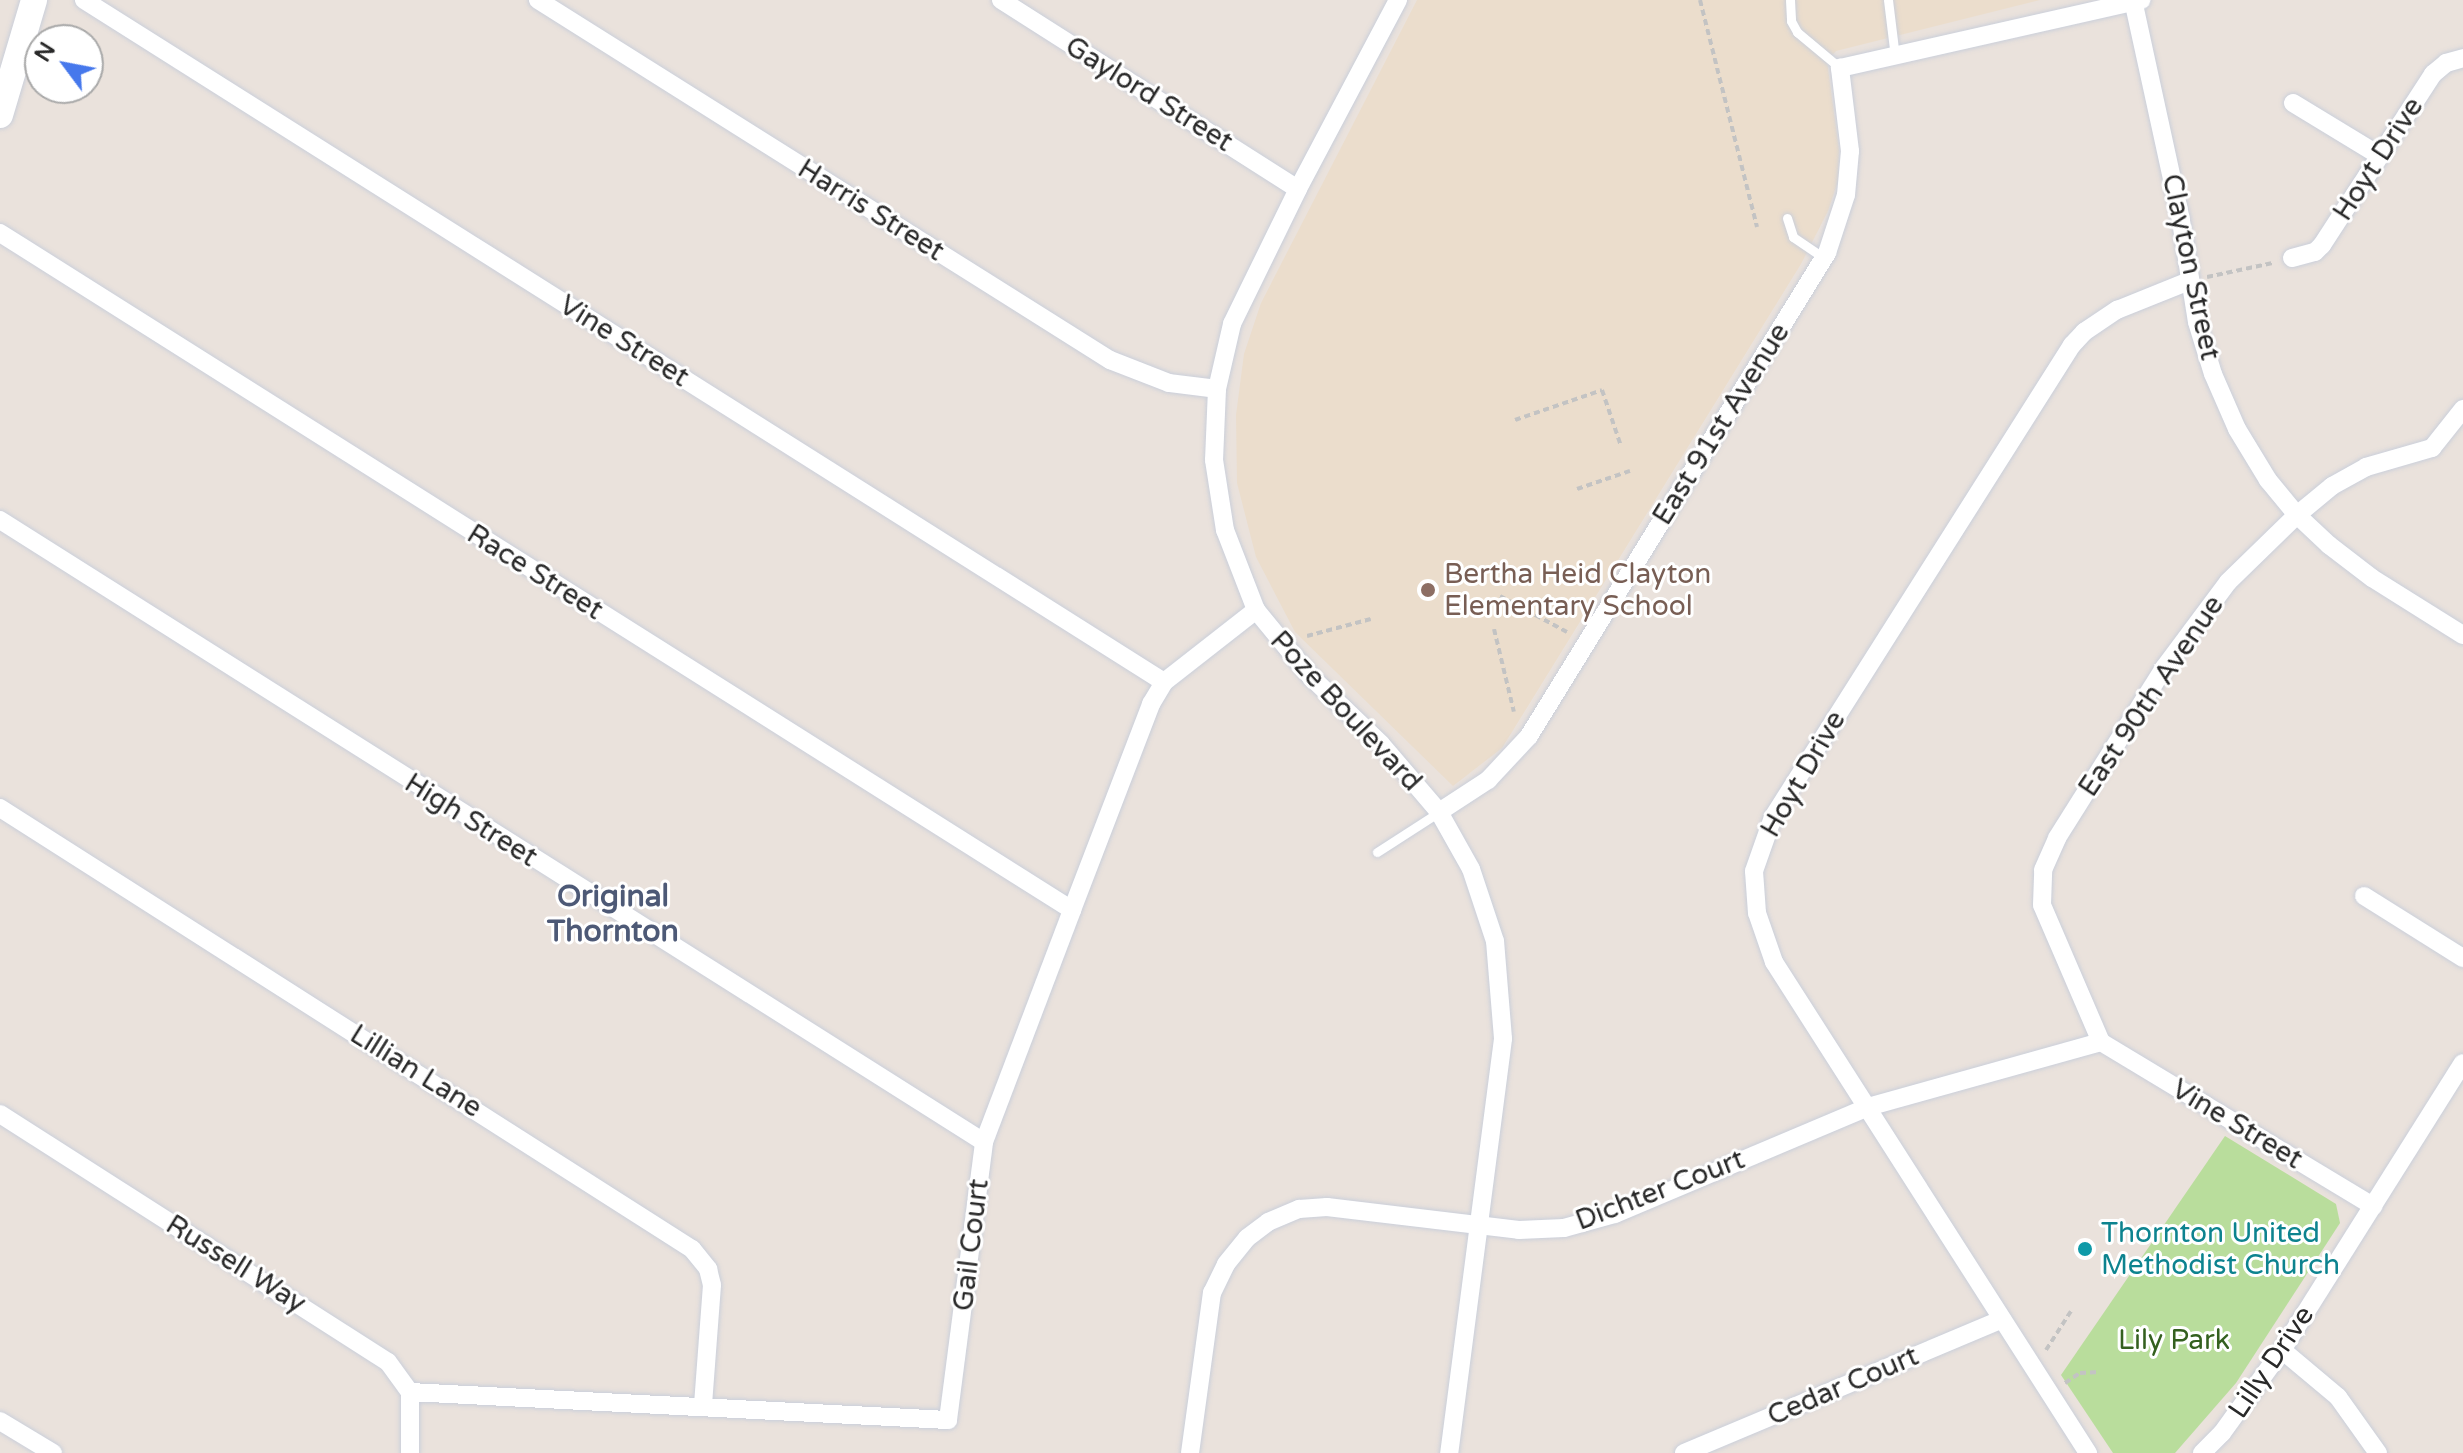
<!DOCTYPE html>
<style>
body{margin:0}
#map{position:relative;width:2463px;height:1453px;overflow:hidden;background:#eae2dc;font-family:"Varela Round",sans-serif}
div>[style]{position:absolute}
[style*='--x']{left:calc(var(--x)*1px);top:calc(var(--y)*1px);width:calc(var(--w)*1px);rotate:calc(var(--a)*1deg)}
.education>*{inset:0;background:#ebddcc}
.green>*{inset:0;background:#b9dd9c}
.path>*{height:4px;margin-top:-2px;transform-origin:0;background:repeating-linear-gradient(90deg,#c3c3c3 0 6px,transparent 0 10px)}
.roads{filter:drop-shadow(0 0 2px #cacfda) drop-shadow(0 0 2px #cacfda)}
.lane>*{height:9px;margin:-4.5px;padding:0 4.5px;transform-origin:4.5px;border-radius:4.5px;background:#fff}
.street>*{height:18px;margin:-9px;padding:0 9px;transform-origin:9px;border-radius:9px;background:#fff}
.secondary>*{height:26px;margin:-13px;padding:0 13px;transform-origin:13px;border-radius:13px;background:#fff}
.dots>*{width:22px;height:22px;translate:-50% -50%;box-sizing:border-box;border:4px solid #fff;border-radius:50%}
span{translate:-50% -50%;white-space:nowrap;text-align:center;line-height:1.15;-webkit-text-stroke:6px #fff;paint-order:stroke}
.street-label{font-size:28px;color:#292929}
.education-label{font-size:28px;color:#785e54}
.left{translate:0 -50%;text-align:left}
.culture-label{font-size:28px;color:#0d838f}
.park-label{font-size:28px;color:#34601f}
.neighbourhood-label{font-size:30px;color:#4d5976;font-weight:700}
.north{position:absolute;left:24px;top:24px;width:80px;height:80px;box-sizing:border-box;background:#fff;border:2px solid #a9a9a9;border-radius:50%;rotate:302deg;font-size:22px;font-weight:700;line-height:32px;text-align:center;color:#292929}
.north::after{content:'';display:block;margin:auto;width:28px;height:36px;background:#4678ec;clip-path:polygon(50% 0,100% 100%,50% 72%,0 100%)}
</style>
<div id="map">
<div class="education">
<i style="clip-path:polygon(1417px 0,2040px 0,1836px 51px,1827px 61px,1839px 150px,1838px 181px,1828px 211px,1801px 264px,1502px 748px,1453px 786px,1295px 632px,1256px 557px,1237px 483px,1236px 415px,1244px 354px,1261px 303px)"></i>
</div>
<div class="green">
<i style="clip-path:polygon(2225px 1136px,2336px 1204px,2340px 1223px,2236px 1383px,2175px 1453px,2113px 1453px,2061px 1375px)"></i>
</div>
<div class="path">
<i style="--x:1700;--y:0;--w:234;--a:75.9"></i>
<i style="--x:2207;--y:277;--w:67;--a:-12"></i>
<i style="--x:1515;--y:420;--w:92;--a:-19"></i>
<i style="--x:1602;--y:390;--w:59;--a:71.3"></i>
<i style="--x:1577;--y:489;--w:56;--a:-18.8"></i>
<i style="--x:1500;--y:596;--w:76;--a:28.2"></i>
<i style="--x:1494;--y:629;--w:85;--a:76.5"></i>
<i style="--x:1307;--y:636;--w:66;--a:-14.9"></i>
<i style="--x:2046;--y:1350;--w:46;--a:-57.3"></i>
<i style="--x:2065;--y:1383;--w:18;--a:-34"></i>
<i style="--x:2080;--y:1373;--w:20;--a:-3"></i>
</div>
<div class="roads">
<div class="lane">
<i style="--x:1790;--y:0;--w:21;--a:87"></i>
<i style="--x:1791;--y:21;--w:13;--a:61"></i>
<i style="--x:1797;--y:32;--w:56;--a:39.9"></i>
<i style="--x:1888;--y:0;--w:57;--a:83"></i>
<i style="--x:1787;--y:218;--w:20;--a:72"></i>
<i style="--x:1793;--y:237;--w:37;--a:34"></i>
<i style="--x:1377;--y:852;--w:74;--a:-32.8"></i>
</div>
<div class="street">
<i style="--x:84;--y:0;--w:1277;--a:32.27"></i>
<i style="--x:538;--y:0;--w:676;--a:32.19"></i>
<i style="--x:1110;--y:360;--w:63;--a:21.3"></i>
<i style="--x:1169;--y:383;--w:48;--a:7.1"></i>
<i style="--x:1001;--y:0;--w:352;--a:32.5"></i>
<i style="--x:1398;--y:0;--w:214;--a:117.9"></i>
<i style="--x:1298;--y:189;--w:150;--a:116.1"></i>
<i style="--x:1232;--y:324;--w:67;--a:103"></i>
<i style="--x:1217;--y:389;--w:71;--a:92.4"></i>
<i style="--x:1214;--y:460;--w:71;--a:81.1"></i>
<i style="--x:1225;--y:530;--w:86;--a:68.8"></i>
<i style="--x:1256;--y:610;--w:87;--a:50.6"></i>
<i style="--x:1311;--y:677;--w:97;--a:43.7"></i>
<i style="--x:1381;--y:744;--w:89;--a:49.5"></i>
<i style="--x:1439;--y:812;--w:65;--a:60.7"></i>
<i style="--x:1471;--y:869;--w:76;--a:71.6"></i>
<i style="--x:1495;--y:941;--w:98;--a:85.3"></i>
<i style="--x:1503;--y:1039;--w:418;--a:97.4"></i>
<i style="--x:2133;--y:0;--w:226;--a:77.7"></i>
<i style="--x:2181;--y:221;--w:102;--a:81"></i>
<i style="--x:2197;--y:322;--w:54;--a:72.9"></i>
<i style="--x:2213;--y:374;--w:60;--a:66.4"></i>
<i style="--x:2237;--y:429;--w:60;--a:58.7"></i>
<i style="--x:2268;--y:480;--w:45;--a:50.4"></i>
<i style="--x:2297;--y:515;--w:44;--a:43.2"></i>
<i style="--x:2329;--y:545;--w:54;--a:37.5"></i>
<i style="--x:2372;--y:578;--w:107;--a:32.1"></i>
<i style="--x:2293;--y:103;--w:102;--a:31.3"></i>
<i style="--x:0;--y:233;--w:1268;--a:32.27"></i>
<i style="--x:2292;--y:258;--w:24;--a:-15"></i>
<i style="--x:2315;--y:252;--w:10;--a:-45"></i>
<i style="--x:2322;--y:245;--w:204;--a:-57"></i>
<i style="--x:2433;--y:74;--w:17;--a:-40"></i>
<i style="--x:2446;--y:63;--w:18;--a:-16"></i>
<i style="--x:0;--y:520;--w:1164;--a:32.3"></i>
<i style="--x:0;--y:808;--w:821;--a:32.51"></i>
<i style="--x:692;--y:1249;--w:26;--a:51"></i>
<i style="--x:708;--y:1269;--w:16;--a:76"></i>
<i style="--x:712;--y:1285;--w:121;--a:94.3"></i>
<i style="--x:1439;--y:812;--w:59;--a:-33.1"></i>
<i style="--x:1488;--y:780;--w:60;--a:-47"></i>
<i style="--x:1529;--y:736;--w:568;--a:-58.33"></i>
<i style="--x:1827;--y:253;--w:61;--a:-71.9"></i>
<i style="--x:1846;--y:195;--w:44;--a:-84.8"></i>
<i style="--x:1850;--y:151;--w:84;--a:-96.9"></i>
<i style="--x:1840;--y:68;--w:309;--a:-12.7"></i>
<i style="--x:2364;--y:896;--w:117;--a:32.1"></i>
<i style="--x:2101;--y:1042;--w:149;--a:-113.3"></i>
<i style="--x:2042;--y:905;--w:35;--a:-88"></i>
<i style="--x:2043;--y:870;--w:35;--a:-66"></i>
<i style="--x:2057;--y:838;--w:201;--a:-57.8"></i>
<i style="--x:2164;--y:668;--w:107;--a:-53.3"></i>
<i style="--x:2228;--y:582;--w:96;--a:-44.2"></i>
<i style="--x:2297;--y:515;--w:45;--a:-39.6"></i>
<i style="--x:2332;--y:486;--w:39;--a:-29"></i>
<i style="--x:2366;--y:467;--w:69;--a:-16.1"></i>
<i style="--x:2432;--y:448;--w:50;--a:-51.5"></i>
<i style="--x:2101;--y:1042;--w:318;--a:31.1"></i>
<i style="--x:0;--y:1114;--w:460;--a:32.6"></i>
<i style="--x:388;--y:1362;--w:37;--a:54"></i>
<i style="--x:410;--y:1392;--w:61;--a:90"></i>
<i style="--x:2282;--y:1350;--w:73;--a:40"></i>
<i style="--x:2338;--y:1397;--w:69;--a:54.5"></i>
<i style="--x:410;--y:1392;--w:539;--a:2.98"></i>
<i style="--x:948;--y:1420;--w:280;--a:-82.6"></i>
<i style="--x:984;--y:1142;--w:248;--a:-69.2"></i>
<i style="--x:1072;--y:910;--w:221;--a:-69"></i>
<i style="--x:1151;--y:704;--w:26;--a:-59"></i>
<i style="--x:1164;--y:682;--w:117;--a:-38"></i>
<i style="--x:0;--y:1421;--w:62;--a:31.1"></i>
<i style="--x:1190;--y:1453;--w:162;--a:-82.2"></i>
<i style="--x:1212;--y:1293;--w:32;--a:-64"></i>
<i style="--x:1226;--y:1264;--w:33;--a:-51"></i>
<i style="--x:1247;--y:1238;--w:26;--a:-37"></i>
<i style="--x:1268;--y:1222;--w:34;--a:-23"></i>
<i style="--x:1299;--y:1209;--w:28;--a:-4"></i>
<i style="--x:1327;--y:1207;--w:193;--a:6.8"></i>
<i style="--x:1519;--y:1230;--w:45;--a:-2.5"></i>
<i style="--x:1564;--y:1228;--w:53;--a:-15.4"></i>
<i style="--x:1615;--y:1214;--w:275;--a:-22.9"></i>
<i style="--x:1868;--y:1107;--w:242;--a:-15.6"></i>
<i style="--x:1684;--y:1453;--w:345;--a:-22.8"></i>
<i style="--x:2088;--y:1453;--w:583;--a:-122.6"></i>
<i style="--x:1774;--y:962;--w:52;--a:-109.1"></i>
<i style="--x:1757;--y:913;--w:42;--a:-94.1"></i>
<i style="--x:1754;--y:871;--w:57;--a:-70.6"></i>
<i style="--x:1773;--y:817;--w:559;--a:-57.65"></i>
<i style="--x:2072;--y:345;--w:18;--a:-47"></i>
<i style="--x:2084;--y:332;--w:40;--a:-34"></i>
<i style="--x:2117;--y:310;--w:78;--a:-21.9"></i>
<i style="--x:2202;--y:1453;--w:28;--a:-45"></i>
<i style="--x:2222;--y:1433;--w:102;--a:-54.1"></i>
<i style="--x:2282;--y:1350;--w:339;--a:-57.8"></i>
</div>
<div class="secondary">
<i style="--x:0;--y:115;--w:120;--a:-73.5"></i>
</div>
</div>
<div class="dots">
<i style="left:1428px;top:590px;background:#8d6e63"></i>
<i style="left:2085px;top:1249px;background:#0f9aa8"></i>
</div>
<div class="street-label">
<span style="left:1149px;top:94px;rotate:32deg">Gaylord Street</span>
<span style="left:2378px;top:159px;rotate:-57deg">Hoyt Drive</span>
<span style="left:871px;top:210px;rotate:32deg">Harris Street</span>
<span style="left:2191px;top:267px;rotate:78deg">Clayton Street</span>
<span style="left:624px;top:341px;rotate:32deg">Vine Street</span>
<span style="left:1721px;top:424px;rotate:-58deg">East 91st Avenue</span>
<span style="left:535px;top:572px;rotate:32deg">Race Street</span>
<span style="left:2151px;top:696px;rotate:-56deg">East 90th Avenue</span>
<span style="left:1346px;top:711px;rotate:47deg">Poze Boulevard</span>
<span style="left:1803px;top:774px;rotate:-60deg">Hoyt Drive</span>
<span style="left:471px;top:820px;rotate:32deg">High Street</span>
<span style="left:416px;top:1071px;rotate:32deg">Lillian Lane</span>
<span style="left:2237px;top:1124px;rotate:31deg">Vine Street</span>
<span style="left:1660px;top:1190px;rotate:-21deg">Dichter Court</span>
<span style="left:971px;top:1245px;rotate:-83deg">Gail Court</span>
<span style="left:236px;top:1264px;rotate:32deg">Russell Way</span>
<span style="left:2271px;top:1362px;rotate:-56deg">Lilly Drive</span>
<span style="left:1843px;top:1386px;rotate:-23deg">Cedar Court</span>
</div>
<div class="education-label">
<span class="left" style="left:1444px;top:590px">Bertha Heid Clayton<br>Elementary School</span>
</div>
<div class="culture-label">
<span class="left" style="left:2101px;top:1249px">Thornton United<br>Methodist Church</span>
</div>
<div class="park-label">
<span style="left:2174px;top:1340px">Lily Park</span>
</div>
<div class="neighbourhood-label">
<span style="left:613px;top:914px">Original<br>Thornton</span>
</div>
<div class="north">N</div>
</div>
